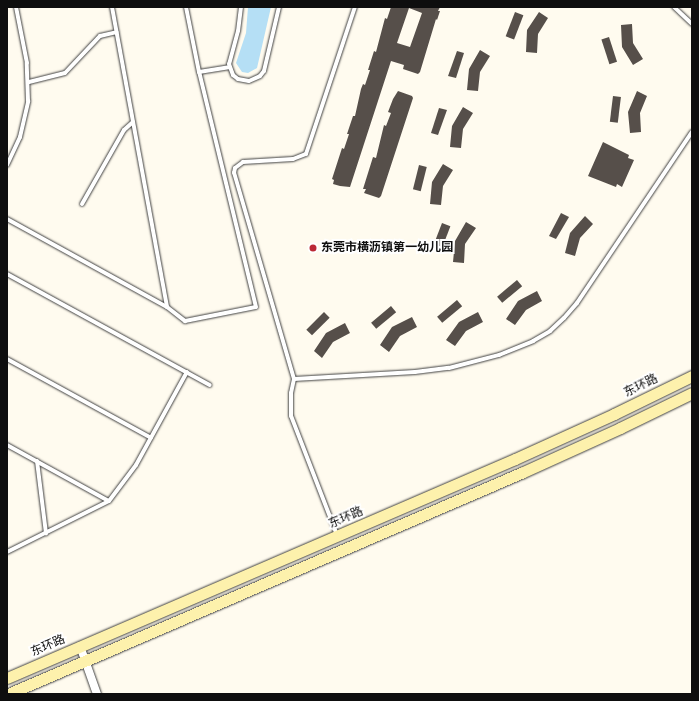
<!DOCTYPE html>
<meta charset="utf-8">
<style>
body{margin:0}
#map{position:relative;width:699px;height:701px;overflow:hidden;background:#fffbef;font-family:"Crimson Pro","Noto Sans SC",serif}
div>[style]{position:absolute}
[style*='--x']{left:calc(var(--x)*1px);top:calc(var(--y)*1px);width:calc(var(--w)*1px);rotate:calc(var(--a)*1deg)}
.water>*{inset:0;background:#b5dff5}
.building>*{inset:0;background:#564f4a;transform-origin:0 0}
.roads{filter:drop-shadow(0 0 1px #414141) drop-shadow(0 0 1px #414141)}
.lane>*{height:4px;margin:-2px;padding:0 2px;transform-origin:2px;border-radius:2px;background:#fff}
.street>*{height:8px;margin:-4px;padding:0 4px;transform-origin:4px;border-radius:4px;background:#fff}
.secondary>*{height:11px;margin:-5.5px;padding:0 5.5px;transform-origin:5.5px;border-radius:5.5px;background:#fdf1ac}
.dots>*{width:11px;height:11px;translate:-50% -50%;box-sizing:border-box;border:2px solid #fff;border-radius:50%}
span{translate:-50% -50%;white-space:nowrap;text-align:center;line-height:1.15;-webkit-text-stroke:4px #fff;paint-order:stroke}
.poi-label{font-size:12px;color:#0e0e0e;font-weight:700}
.left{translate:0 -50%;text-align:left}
.street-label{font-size:12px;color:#0e0e0e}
.frame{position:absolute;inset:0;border:8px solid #0e0e0e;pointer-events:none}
</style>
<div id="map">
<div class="water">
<i style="clip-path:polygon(248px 7px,271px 7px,257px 68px,248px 73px,242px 72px,236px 63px,246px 33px)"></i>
</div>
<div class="building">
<i style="clip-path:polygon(evenodd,391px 7px,440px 7px,438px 11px,440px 11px,437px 20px,436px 19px,420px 72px,418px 74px,403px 69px,404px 65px,391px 61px,350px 187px,340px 186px,333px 184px,334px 180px,332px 179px,342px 148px,344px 149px,349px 134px,347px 134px,353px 116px,355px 116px,361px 89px,363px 84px,365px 85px,370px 70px,368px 70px,374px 51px,376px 52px,385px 18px,387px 19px,391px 7px,409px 8px,422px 13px,410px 47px,397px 43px,409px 8px)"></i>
<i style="left:515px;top:12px;width:9px;height:26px;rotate:21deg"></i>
<i style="clip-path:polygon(539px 12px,548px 18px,538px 34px,537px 53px,526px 52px,527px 30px)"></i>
<i style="clip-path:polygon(632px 24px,633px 43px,643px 59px,633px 65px,622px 47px,621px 25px)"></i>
<i style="left:609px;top:37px;width:26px;height:8px;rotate:72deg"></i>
<i style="clip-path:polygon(480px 50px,490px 56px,480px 72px,478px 91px,467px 90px,469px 69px)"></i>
<i style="clip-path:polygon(457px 51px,464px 53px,456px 78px,448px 76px)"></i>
<i style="clip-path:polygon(398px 91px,412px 96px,413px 98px,381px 196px,379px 198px,364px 193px,366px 189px,363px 189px,373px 157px,376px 158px,384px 125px,386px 126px,391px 113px,388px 112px,393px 99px)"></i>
<i style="clip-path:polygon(637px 91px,647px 96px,640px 113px,641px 132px,630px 133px,628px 112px)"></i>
<i style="left:613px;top:96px;width:8px;height:26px;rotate:7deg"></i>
<i style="clip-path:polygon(463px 107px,473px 113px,463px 129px,461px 148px,450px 147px,452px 126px)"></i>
<i style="clip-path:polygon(439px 108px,447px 110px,438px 135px,431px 133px)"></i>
<i style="clip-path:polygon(603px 142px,629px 155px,628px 158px,634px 160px,622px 187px,617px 184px,616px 187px,588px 176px)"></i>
<i style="clip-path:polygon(443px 164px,453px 170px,443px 186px,441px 205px,430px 204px,432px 182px)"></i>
<i style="left:419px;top:165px;width:8px;height:25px;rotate:14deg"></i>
<i style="clip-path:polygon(561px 213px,569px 217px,556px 239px,549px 236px)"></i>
<i style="clip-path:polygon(585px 216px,593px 224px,580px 238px,575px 256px,565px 253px,570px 233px)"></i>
<i style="clip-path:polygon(466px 222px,476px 228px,465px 244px,464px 263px,453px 262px,455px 241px)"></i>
<i style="left:442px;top:223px;width:9px;height:26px;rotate:21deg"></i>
<i style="left:517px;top:280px;width:8px;height:26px;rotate:50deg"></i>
<i style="clip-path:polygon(537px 291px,542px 301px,526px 310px,515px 325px,506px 319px,518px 301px)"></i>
<i style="left:457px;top:300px;width:8px;height:26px;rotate:50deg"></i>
<i style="left:391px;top:306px;width:8px;height:26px;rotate:50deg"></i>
<i style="left:324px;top:312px;width:8px;height:25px;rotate:45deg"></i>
<i style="clip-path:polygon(478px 312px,483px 322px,466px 331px,455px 346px,446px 340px,459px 322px)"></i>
<i style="clip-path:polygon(412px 317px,417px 327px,400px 336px,389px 352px,380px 345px,392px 327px)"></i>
<i style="clip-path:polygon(345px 323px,350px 333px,333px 342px,322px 358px,314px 351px,326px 333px)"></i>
</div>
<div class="roads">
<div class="lane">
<i style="--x:112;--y:7;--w:305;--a:79.6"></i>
<i style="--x:241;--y:7;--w:24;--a:97"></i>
<i style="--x:238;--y:31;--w:34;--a:105"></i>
<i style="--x:229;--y:64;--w:12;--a:70"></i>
<i style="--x:233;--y:75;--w:6;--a:39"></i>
<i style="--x:238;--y:79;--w:11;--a:10"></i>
<i style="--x:249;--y:81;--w:12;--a:-24"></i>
<i style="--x:260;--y:76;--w:6;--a:-51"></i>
<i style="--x:264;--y:71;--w:66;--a:-76.8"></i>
<i style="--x:674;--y:7;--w:25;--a:43"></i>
<i style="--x:199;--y:72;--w:30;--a:-9"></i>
<i style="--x:29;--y:82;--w:37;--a:-14"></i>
<i style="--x:65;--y:73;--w:51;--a:-46.6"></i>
<i style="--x:100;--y:36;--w:17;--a:-13"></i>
<i style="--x:7;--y:165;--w:31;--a:-65"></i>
<i style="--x:20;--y:137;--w:37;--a:-77"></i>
<i style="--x:28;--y:101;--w:38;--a:-92"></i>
<i style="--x:27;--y:63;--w:57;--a:-101.1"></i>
<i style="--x:82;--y:204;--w:85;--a:-60.4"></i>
<i style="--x:124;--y:130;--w:12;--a:-42"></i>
<i style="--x:7;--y:219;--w:183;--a:28.8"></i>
<i style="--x:167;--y:307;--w:23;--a:38"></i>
<i style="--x:185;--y:321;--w:72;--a:-11.2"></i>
<i style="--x:256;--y:307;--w:242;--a:-103.6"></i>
<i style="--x:199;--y:72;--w:66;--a:-101.3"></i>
<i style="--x:7;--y:274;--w:231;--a:28.7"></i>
<i style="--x:7;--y:359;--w:164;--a:28.7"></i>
<i style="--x:294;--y:379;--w:121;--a:-3.3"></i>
<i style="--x:415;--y:372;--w:34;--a:-7"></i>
<i style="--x:449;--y:368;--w:52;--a:-14.6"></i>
<i style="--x:499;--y:355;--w:37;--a:-22"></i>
<i style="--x:533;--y:341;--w:20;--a:-30"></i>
<i style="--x:550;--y:331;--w:19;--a:-43"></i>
<i style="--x:564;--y:318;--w:20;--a:-49"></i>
<i style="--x:577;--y:303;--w:206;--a:-56.1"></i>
<i style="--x:7;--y:445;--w:116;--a:28.8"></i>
<i style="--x:37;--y:461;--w:73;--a:82.9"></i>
<i style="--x:337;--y:535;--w:128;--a:-111.1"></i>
<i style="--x:291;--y:416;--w:23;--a:-90"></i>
<i style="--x:291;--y:393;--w:14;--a:-78"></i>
<i style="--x:294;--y:379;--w:215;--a:-106.2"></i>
<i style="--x:234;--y:173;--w:5;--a:-79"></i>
<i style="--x:235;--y:168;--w:10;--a:-37"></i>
<i style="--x:243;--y:162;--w:50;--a:-3.4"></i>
<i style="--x:293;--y:159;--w:14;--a:-21"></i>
<i style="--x:306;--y:154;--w:155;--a:-71.6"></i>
<i style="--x:7;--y:552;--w:114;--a:-26.6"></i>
<i style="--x:109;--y:501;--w:45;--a:-53.1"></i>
<i style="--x:136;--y:465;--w:106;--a:-61.3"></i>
</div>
<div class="street">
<i style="--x:80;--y:646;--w:51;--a:70.5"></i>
</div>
<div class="secondary">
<i style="--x:7;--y:678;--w:553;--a:-23.32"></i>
<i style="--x:515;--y:459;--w:109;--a:-24.4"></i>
<i style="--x:614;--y:414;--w:87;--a:-26"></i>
<i style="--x:8;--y:694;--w:559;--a:-23.31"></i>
<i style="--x:521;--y:473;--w:109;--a:-24.4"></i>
<i style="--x:620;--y:428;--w:80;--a:-25.9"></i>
</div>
</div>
<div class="dots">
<i style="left:313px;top:248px;background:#bb2834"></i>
</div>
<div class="poi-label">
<span class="left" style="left:321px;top:248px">东莞市横沥镇第一幼儿园</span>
</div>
<div class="street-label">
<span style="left:641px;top:386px;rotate:-26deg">东环路</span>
<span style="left:346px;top:518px;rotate:-23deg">东环路</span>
<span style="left:48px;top:646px;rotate:-23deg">东环路</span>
</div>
<div class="frame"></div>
</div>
